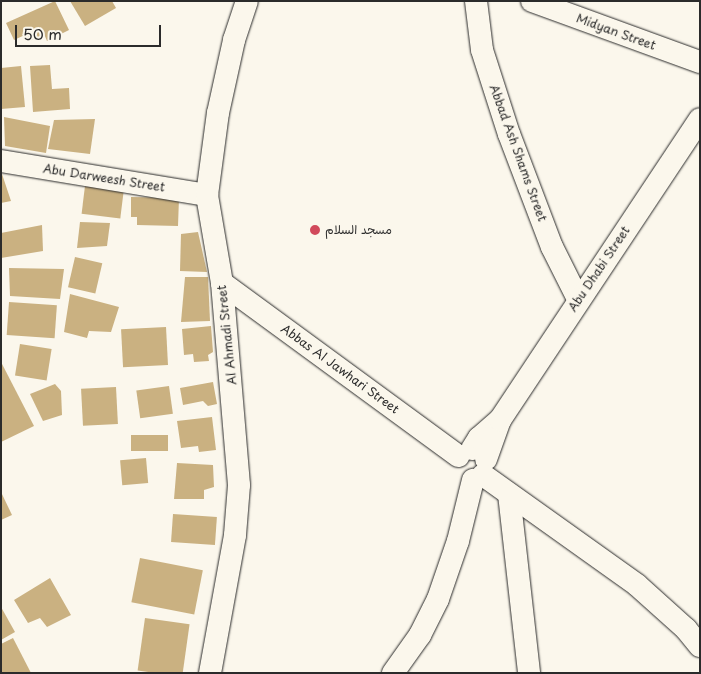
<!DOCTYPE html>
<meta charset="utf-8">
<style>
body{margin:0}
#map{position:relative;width:701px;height:674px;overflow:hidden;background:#fbf7ec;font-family:"Playpen Sans","Playpen Sans Arabic",sans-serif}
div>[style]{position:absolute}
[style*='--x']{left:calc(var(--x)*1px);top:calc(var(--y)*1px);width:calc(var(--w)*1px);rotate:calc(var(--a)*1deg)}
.building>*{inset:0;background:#cab181;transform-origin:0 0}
.roads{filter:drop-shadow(0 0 1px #2b2b2b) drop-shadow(0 0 1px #2b2b2b)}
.street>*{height:22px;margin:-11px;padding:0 11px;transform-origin:11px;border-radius:11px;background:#fbf7ec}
.dots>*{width:14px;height:14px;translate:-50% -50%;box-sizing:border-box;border:2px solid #fbf7ec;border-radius:50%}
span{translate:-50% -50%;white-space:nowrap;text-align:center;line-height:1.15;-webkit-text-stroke:4px #fbf7ec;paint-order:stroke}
.street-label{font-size:12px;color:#2b2b2b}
.poi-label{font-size:12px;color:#2b2b2b}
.left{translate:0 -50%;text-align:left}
.frame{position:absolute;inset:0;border:2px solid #2b2b2b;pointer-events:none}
.scale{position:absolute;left:15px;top:25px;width:146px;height:22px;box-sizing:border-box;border:2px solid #2b2b2b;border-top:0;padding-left:6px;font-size:15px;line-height:18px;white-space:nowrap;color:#2b2b2b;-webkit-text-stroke:4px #fbf7ec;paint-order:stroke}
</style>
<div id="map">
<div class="building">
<i style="clip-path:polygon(55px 1px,69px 30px,47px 41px,44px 34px,30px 41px,27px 34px,14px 40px,6px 23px)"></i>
<i style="clip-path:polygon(70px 1px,112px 1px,116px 8px,85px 26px)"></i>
<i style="clip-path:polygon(50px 65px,52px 89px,69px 88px,70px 109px,33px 112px,30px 66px)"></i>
<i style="clip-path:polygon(21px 66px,25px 107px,1px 109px,1px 68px)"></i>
<i style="clip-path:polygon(4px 117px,50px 126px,46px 153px,5px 146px)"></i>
<i style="clip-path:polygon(95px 119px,90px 154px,48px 149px,54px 120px)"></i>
<i style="clip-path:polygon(1px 171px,11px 201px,1px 203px)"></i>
<i style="left:85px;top:186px;width:39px;height:28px;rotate:7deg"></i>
<i style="clip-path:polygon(131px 197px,179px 198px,178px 226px,137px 225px,137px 217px,131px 217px)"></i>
<i style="clip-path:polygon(80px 222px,110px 223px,107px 246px,77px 248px)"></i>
<i style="clip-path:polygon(42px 225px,43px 251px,1px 258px,1px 233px)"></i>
<i style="clip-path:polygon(198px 232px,207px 272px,180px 271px,181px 234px)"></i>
<i style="left:75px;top:257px;width:28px;height:31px;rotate:13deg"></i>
<i style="clip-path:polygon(9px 268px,64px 269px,60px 299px,10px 296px)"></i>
<i style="clip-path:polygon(185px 277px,208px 277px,210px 321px,181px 322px)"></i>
<i style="clip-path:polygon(70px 294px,119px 307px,111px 332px,89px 331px,87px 338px,64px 332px)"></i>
<i style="left:9px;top:302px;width:48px;height:33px;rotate:4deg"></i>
<i style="clip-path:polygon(211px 326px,213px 352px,208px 355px,209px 361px,194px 362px,193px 354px,184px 355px,182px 329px)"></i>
<i style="left:166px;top:327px;width:38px;height:45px;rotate:87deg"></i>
<i style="left:20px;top:344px;width:32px;height:32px;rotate:9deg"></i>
<i style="clip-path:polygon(1px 362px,34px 426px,1px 442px)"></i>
<i style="clip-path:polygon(213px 382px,217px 404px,208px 406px,203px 401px,183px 405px,180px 388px)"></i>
<i style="clip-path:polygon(55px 384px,61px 391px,62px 415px,43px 421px,30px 394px)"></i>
<i style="left:169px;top:386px;width:28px;height:33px;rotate:82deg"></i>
<i style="left:116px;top:387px;width:37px;height:35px;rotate:87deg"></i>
<i style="clip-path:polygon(212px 417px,216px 450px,199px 452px,198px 446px,181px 448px,177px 421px)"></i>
<i style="left:168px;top:435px;width:16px;height:37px;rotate:90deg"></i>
<i style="left:146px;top:458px;width:25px;height:26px;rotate:85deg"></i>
<i style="clip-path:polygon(177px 463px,213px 465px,214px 487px,204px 490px,204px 499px,174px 499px)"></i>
<i style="clip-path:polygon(1px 492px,12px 515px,1px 520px)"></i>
<i style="left:173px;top:514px;width:44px;height:28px;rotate:4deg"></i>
<i style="left:140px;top:558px;width:64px;height:45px;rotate:11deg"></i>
<i style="clip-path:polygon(50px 578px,71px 615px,47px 627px,40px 618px,28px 623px,14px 600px)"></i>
<i style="clip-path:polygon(1px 607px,15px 632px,1px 640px)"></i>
<i style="left:145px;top:618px;width:45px;height:53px;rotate:8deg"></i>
<i style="clip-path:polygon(13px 638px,31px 673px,1px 673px,1px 644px)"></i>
</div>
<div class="roads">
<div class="street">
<i style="--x:476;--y:1;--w:49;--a:83"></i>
<i style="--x:482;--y:50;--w:88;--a:72.2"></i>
<i style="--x:509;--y:134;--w:121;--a:69.2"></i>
<i style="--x:552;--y:247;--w:58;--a:63.4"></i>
<i style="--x:532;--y:1;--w:179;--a:20"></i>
<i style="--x:1;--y:161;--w:209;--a:9.4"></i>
<i style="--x:222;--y:283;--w:293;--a:36.2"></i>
<i style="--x:472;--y:449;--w:13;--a:-58"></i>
<i style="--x:479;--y:438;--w:28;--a:-41"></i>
<i style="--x:486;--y:459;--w:41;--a:-70.3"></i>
<i style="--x:500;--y:420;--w:361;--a:-56.4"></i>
<i style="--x:483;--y:475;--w:189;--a:35.5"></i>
<i style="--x:637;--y:585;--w:66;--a:41.9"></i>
<i style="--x:686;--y:629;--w:22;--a:51"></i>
<i style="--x:509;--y:494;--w:180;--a:83.6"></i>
<i style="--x:210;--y:673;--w:140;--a:-79.7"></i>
<i style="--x:235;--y:535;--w:50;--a:-85.4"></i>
<i style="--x:239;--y:485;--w:203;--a:-94.8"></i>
<i style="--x:222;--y:283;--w:89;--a:-99.7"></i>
<i style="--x:207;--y:195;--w:83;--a:-82.4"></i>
<i style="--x:218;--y:113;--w:75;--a:-77.6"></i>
<i style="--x:234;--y:40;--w:41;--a:-71.6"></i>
<i style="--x:393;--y:673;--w:47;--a:-54.6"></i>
<i style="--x:420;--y:635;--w:40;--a:-63.4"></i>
<i style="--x:438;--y:599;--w:61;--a:-71"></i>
<i style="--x:458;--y:541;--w:63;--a:-76.2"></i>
</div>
</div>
<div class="dots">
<i style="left:315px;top:230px;background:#d1495b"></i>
</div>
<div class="street-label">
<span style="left:616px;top:32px;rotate:20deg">Midyan Street</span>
<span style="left:518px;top:153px;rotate:70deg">Abbad Ash Shams Street</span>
<span style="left:104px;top:178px;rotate:9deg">Abu Darweesh Street</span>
<span style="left:599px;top:269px;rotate:-56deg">Abu Dhabi Street</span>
<span style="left:227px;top:335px;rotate:-96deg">Al Ahmadi Street</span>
<span style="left:340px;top:369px;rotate:36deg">Abbas Al Jawhari Street</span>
</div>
<div class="poi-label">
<span class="left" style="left:325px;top:230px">مسجد السلام</span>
</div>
<div class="frame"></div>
<div class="scale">50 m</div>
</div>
